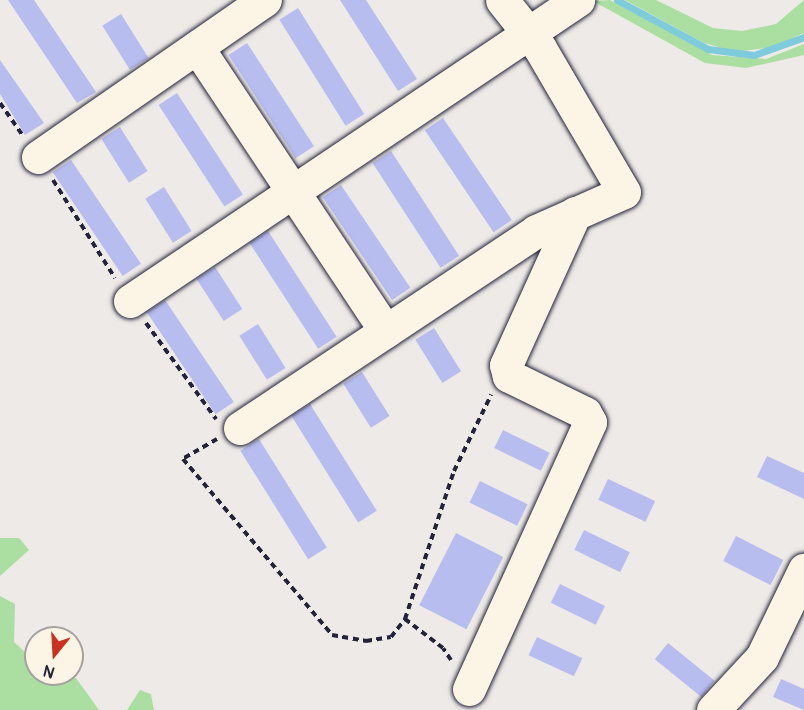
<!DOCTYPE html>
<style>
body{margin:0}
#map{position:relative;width:804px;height:710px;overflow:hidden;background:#eeeae7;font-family:Pangolin,sans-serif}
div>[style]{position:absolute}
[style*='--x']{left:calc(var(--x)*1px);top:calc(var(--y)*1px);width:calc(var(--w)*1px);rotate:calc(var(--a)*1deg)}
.green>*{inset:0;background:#abdfa1}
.stream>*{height:7px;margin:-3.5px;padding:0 3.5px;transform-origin:3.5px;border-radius:3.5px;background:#7dcbdb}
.building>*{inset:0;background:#b7bdef;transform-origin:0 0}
.path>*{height:4px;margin-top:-2px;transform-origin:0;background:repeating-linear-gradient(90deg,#22223b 0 6px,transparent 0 10.5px)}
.roads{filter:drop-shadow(0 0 2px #22223b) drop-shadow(0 0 2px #22223b)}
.minor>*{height:33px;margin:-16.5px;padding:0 16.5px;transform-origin:16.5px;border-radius:16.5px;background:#fcf5e5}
span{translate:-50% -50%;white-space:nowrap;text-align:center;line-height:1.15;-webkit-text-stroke:6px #fcf5e5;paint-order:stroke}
.north{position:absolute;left:24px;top:626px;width:60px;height:60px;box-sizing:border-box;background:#fcf5e5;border:2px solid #a5a1a1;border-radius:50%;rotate:198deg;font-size:16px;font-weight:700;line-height:24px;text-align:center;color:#22223b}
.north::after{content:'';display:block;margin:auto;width:21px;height:27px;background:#c8321e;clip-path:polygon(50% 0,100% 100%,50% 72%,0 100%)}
</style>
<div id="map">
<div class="green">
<i style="clip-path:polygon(610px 0,712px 55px,766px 59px,804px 44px,804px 55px,746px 68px,705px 63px,593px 1px)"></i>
<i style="clip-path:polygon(625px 0,656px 0,713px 28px,742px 31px,776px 24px,804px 0,804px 33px,773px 47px,736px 52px,704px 43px)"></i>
<i style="clip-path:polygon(0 538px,19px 538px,29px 550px,0 576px)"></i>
<i style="clip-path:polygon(0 596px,15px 604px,14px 642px,36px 662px,36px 674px,76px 678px,99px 710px,0 710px)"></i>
<i style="clip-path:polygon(140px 690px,151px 694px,154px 710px,127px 710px)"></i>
</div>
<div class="stream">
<i style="--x:617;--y:0;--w:103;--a:28.3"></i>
<i style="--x:708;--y:49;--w:46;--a:7.4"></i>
<i style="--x:754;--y:55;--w:53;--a:-19.8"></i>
</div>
<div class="building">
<i style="clip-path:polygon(8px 0,34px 0,96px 92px,77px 103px)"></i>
<i style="clip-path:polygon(340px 0,366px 0,417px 79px,398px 91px)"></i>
<i style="left:298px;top:8px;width:125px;height:22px;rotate:58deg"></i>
<i style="left:121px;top:14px;width:52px;height:22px;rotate:58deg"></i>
<i style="left:247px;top:43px;width:123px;height:22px;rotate:57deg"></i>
<i style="clip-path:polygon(0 60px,44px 123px,25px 135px,0 94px)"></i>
<i style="left:177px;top:93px;width:121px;height:22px;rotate:57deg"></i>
<i style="left:443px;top:118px;width:123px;height:22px;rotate:56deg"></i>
<i style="left:120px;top:127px;width:52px;height:22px;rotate:58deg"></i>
<i style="left:391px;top:151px;width:125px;height:22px;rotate:57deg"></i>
<i style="left:71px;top:160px;width:125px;height:22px;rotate:56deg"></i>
<i style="left:341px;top:185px;width:124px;height:22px;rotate:56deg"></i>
<i style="left:164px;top:187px;width:52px;height:22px;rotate:58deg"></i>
<i style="left:268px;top:231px;width:126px;height:22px;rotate:57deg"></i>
<i style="left:215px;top:267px;width:50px;height:22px;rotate:57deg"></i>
<i style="left:165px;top:300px;width:123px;height:22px;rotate:56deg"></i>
<i style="left:258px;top:324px;width:52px;height:22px;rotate:58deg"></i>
<i style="left:434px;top:328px;width:51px;height:22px;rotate:58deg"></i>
<i style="left:362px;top:372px;width:52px;height:22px;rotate:58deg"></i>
<i style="left:310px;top:404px;width:126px;height:22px;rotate:58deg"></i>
<i style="left:503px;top:430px;width:52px;height:20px;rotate:26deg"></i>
<i style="left:259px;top:439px;width:128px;height:22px;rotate:58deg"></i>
<i style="clip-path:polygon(767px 456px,804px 473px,804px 499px,757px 477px)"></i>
<i style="left:608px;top:479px;width:52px;height:23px;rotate:25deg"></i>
<i style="left:480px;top:481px;width:53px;height:24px;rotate:26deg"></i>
<i style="left:584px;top:530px;width:51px;height:22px;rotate:26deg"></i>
<i style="left:456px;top:533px;width:53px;height:81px;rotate:27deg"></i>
<i style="left:736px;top:536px;width:53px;height:28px;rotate:27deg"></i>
<i style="left:560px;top:584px;width:50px;height:21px;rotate:26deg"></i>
<i style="left:537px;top:637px;width:50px;height:20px;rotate:25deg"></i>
<i style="left:668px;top:643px;width:60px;height:21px;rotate:39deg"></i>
<i style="clip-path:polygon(781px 679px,804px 689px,804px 710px,773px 697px)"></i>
</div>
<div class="path">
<i style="--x:0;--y:103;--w:38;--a:55"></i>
<i style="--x:53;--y:180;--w:116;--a:57.7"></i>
<i style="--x:146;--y:323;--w:119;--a:53.9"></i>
<i style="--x:217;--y:439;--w:39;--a:150"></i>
<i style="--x:183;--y:459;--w:231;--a:49.7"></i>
<i style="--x:332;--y:635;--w:35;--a:10"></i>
<i style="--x:366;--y:641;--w:25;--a:-9"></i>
<i style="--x:391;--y:637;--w:23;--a:-52"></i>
<i style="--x:451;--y:660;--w:14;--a:-124"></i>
<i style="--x:443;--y:648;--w:48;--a:-142.7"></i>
<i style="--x:405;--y:619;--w:156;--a:-71.7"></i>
<i style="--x:454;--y:471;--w:85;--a:-64"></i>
</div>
<div class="roads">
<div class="minor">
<i style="--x:197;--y:47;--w:341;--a:56.4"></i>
<i style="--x:38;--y:157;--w:276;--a:-34.7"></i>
<i style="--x:130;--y:301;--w:540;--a:-33.9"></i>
<i style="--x:240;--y:428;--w:356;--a:-33.6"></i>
<i style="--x:536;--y:231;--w:96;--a:-23.9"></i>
<i style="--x:624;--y:192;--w:167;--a:-120.3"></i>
<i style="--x:540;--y:48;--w:61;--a:-128.4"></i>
<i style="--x:469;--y:689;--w:293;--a:-65.6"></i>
<i style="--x:590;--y:422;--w:10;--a:-119"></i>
<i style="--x:585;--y:413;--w:85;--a:-154"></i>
<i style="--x:509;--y:376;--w:11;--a:-105"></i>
<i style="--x:506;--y:365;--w:167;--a:-65.6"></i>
<i style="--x:713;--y:710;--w:72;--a:-47.2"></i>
<i style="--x:762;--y:657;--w:97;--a:-64.2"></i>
</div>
</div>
<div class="north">N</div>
</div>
